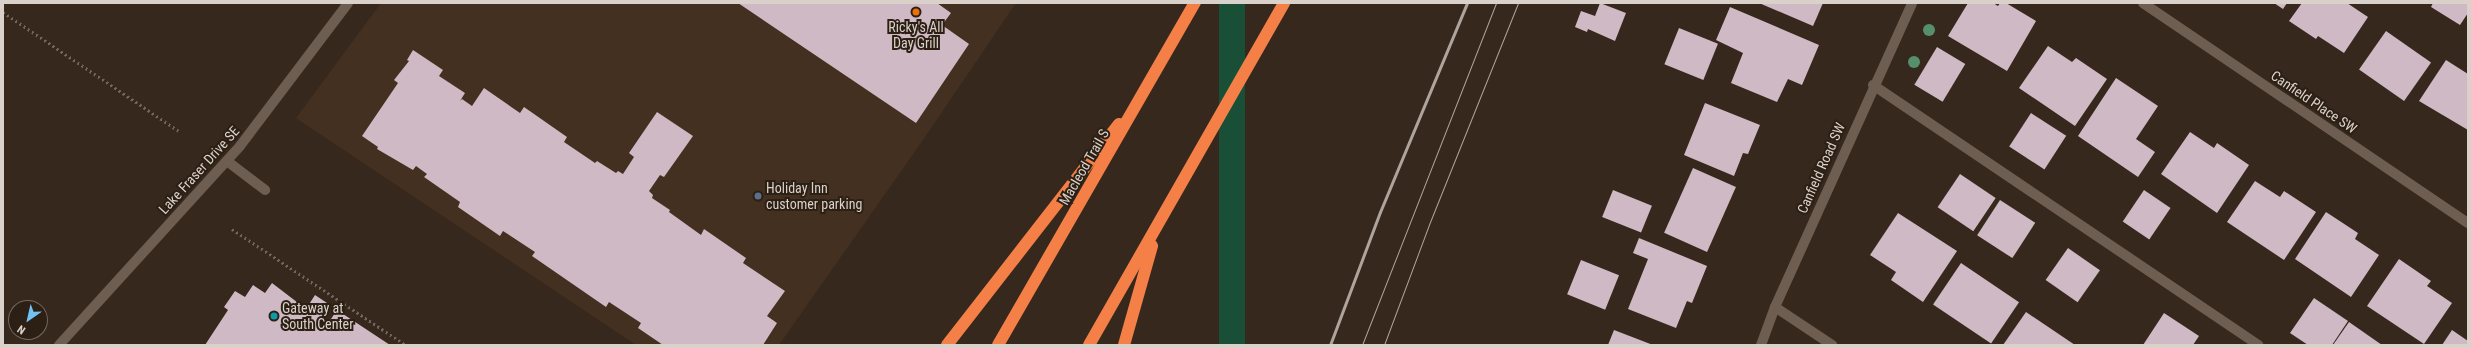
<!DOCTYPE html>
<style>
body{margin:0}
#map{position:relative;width:2471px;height:348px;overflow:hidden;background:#36281d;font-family:"Roboto Condensed",sans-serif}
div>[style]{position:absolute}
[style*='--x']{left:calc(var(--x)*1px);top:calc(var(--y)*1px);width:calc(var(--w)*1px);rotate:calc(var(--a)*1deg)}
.built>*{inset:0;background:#433020}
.green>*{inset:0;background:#194e37;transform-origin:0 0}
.building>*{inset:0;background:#cfb9c4;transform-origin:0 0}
.path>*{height:2.5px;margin-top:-1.25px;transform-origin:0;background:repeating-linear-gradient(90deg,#71655c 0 2px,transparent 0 5px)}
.minor>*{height:10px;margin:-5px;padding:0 5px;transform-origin:5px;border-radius:5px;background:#6e5e51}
.highway>*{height:12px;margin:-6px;padding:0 6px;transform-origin:6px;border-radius:6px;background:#f58047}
.tram>*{height:1px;margin:-0.5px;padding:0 0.5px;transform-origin:0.5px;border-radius:0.5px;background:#aea49c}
.rail>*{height:3px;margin:-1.5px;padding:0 1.5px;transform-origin:1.5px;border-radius:1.5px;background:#aea49c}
.trees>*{width:12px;height:12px;margin:-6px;border-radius:50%;background:#568f6c}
.dots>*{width:11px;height:11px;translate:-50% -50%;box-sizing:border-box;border:2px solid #2c1f14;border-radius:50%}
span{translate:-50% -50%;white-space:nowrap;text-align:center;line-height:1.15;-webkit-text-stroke:4px #2c1f14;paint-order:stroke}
.poi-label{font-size:14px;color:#dad1ca}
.left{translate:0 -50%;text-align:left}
.street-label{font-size:14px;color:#dad1ca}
.frame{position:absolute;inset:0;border:4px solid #dad1ca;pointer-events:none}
.north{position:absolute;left:8px;top:300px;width:40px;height:40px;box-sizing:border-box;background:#2c1f14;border:1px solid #72665d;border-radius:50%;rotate:214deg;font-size:11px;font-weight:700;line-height:16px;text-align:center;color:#dad1ca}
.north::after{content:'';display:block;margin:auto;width:14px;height:18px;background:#72c1f5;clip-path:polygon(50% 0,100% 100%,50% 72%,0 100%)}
</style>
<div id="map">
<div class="built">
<i style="clip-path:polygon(381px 3px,1016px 3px,923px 140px,779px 345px,636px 345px,296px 118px)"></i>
</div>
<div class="green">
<i style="left:1219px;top:3px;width:26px;height:393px"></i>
</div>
<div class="building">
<i style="clip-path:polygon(738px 3px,937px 3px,951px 13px,942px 25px,969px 44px,916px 123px)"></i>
<i style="clip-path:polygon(1600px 3px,1626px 13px,1615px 41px,1588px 29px,1587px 32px,1575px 27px,1581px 11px,1595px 16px)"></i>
<i style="clip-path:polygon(1759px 3px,1823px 3px,1813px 26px)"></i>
<i style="clip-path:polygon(1968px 3px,1993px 3px,1998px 6px,2000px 3px,2006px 3px,2036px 21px,2007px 71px,1948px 36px)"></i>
<i style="clip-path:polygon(2274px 3px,2287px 3px,2283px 9px)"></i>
<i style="clip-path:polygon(2302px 3px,2347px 3px,2368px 17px,2344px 53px,2318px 36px,2316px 39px,2289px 21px)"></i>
<i style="clip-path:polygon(2433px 3px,2468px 3px,2468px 13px,2460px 25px,2431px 7px)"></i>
<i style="clip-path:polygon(1730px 7px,1819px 45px,1802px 85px,1788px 79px,1777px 102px,1731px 83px,1743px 53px,1716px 40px)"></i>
<i style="left:1679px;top:28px;width:42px;height:39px;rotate:22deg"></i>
<i style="left:2386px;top:31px;width:55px;height:47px;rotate:35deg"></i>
<i style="clip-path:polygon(2048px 46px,2072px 62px,2076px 58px,2107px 79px,2075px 126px,2019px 88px)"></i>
<i style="left:1937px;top:47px;width:33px;height:44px;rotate:31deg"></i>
<i style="clip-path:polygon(413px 50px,443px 70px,439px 76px,465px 93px,460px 101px,462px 99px,472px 106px,484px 88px,520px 113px,524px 107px,567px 137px,564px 142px,595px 163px,597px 161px,616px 173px,618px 171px,623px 174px,634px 157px,629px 153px,657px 112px,693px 136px,664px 177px,660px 175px,649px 191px,653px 195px,652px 198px,670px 210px,669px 212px,701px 235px,704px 229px,746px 258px,743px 263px,785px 291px,767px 316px,777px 323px,763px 345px,663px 345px,638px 328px,641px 323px,609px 302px,606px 307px,532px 256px,535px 252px,503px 231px,500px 236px,458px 207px,460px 202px,424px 177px,427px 174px,416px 166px,413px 170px,377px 149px,378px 147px,362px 136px,398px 83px,394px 80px,409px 61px,407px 60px)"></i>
<i style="clip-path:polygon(2446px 60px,2468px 74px,2468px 130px,2419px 101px)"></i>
<i style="clip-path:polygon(2116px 78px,2158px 106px,2136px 139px,2155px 152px,2138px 177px,2078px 136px)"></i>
<i style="clip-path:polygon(1705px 103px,1760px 125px,1748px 154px,1743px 153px,1734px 176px,1684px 155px)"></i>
<i style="left:2031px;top:113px;width:42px;height:40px;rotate:33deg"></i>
<i style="clip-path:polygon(2190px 132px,2214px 148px,2217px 143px,2249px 165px,2217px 213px,2161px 174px)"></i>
<i style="left:1693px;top:168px;width:47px;height:71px;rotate:24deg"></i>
<i style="left:1960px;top:174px;width:43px;height:40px;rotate:34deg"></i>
<i style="clip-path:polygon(2255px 181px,2280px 197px,2284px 191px,2316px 212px,2284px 260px,2227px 222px)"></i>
<i style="left:1613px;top:190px;width:42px;height:29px;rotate:22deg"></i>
<i style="left:2144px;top:190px;width:32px;height:38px;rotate:34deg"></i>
<i style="left:2000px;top:200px;width:42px;height:42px;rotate:33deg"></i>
<i style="clip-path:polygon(2326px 212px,2358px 233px,2355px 239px,2379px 255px,2351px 297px,2295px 259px)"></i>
<i style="clip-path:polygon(1898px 213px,1957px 251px,1923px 302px,1891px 280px,1896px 272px,1870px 255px)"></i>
<i style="clip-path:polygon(1639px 238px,1707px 266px,1692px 303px,1687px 301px,1676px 328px,1628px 309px,1648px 259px,1633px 253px)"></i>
<i style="left:2068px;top:248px;width:39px;height:39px;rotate:35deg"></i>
<i style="clip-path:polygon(2399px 259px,2431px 281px,2427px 286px,2452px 303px,2424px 344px,2367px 306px)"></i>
<i style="left:1581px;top:260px;width:41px;height:37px;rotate:22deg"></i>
<i style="left:1961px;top:263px;width:70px;height:50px;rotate:34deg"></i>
<i style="clip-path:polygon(272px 283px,306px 309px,315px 295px,330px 305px,320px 321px,327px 325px,337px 310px,390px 345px,205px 345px,228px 310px,224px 307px,235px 291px,245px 297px,253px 285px,265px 293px)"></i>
<i style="clip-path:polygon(2314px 298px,2348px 321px,2332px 345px,2308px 345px,2290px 333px)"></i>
<i style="clip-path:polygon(2026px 312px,2075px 345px,2003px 345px)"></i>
<i style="clip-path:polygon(2164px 313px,2199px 336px,2193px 345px,2143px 345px)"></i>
<i style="clip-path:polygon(2349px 322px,2382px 345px,2333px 345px)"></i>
<i style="clip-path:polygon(1614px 330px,1653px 345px,1608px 345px)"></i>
<i style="clip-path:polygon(2452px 330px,2468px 341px,2468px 345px,2442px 345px)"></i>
</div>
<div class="path">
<i style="--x:3;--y:12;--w:212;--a:34.1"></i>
<i style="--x:232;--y:229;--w:209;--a:33.7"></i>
</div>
<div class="minor">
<i style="--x:2143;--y:3;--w:392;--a:34.1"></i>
<i style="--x:1873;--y:85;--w:465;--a:34"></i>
<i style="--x:227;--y:161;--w:48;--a:37.3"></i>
<i style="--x:1775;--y:307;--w:69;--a:33.7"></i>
<i style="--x:59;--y:345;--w:269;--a:-47.7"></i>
<i style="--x:240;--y:146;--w:179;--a:-52.9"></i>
<i style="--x:1761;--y:345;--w:40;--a:-69.8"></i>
<i style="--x:1775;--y:307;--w:333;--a:-65.7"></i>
</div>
<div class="highway">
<i style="--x:947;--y:345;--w:280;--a:-52.1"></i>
<i style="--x:998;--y:345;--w:395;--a:-60.1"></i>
<i style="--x:1089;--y:345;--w:394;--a:-60.3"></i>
<i style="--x:1124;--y:345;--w:103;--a:-74.2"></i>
</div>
<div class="tram">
<i style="--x:1362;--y:345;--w:367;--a:-68.6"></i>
<i style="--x:1384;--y:345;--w:131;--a:-69.5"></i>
<i style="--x:1430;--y:222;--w:236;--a:-68.1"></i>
</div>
<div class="rail">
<i style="--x:1330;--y:345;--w:142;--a:-69.4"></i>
<i style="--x:1380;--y:212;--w:226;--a:-67.4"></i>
</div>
<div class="trees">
<i style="left:1929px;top:30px"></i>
<i style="left:1914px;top:62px"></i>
</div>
<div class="dots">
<i style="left:916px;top:12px;background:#e8710a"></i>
<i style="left:758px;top:196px;background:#5c6f8a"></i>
<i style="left:274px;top:316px;background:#0f9aa8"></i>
</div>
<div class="poi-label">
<span style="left:916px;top:35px">Ricky's All<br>Day Grill</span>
<span class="left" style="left:766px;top:196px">Holiday Inn<br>customer parking</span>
<span class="left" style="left:282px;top:316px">Gateway at<br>South Center</span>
</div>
<div class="street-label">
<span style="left:2314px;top:102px;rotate:34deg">Canfield Place SW</span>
<span style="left:1084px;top:167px;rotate:-60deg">Macleod Trail S</span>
<span style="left:1821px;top:168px;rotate:-66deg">Canfield Road SW</span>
<span style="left:199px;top:170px;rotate:-48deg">Lake Fraser Drive SE</span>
</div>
<div class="frame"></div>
<div class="north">N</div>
</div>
